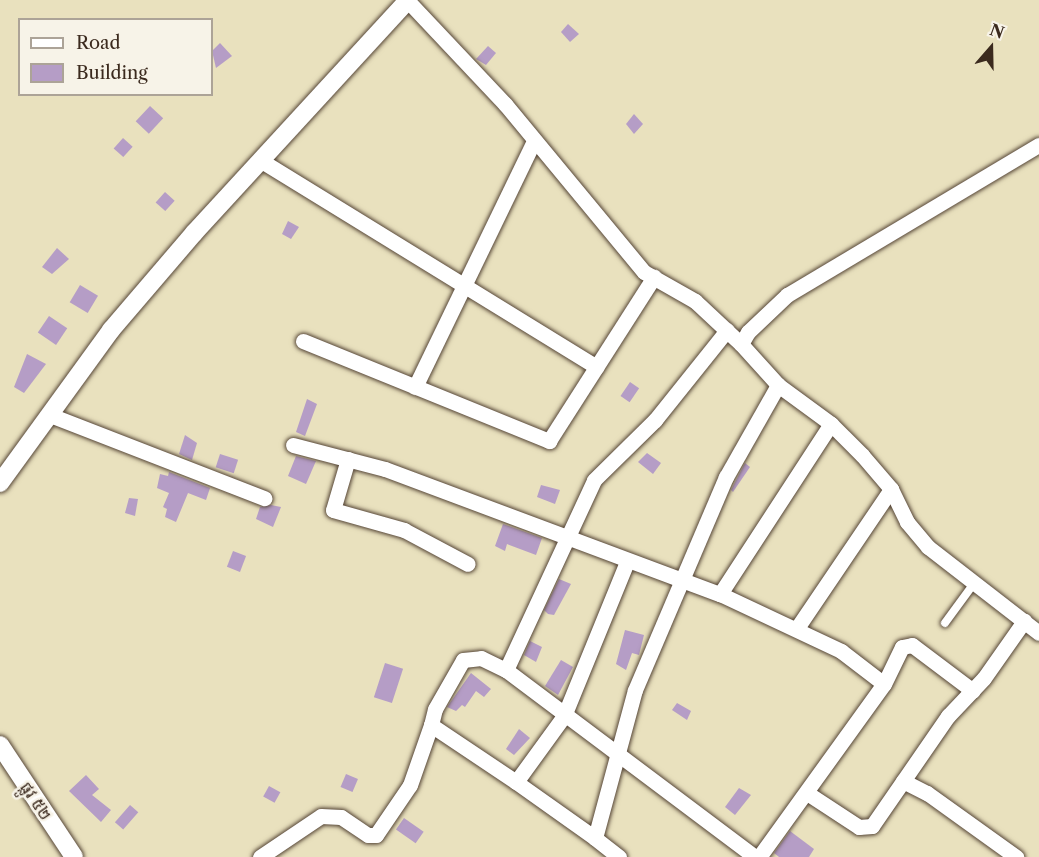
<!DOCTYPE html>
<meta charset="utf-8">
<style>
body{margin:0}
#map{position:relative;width:1039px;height:857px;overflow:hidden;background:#e9e1be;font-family:"Libre Caslon Text","Noto Sans Khmer",serif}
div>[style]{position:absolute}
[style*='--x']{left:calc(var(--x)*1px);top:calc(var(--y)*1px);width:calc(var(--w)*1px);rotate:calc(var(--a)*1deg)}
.building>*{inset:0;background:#b59dc6;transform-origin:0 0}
.roads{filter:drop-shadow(0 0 2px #554536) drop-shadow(0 0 2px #554536)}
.service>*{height:8px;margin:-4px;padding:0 4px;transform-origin:4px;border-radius:4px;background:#fff}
.minor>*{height:15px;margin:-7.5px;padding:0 7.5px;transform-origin:7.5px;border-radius:7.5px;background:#fff}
.tertiary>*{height:18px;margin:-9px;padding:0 9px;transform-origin:9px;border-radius:9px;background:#fff}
span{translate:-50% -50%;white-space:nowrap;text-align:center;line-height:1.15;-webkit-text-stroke:5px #f7f3e8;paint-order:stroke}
.street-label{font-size:16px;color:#3b2a1e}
.legend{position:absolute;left:18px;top:18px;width:195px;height:78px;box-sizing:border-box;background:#f7f3e8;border:2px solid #aca397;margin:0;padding:8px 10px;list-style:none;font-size:18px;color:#3b2a1e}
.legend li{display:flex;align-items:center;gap:12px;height:30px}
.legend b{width:30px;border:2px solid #aca397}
.north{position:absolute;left:961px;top:18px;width:60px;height:60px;-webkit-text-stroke:4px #f7f3e8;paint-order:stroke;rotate:20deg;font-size:16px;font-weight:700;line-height:24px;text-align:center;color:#3b2a1e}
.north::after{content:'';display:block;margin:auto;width:21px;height:27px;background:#3b2a1e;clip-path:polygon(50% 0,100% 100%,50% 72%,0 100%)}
</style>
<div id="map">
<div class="building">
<i style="clip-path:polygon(568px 24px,579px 34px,570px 42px,561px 32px)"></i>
<i style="clip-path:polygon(220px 43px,232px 56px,216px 68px,212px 51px)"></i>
<i style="clip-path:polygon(488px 46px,496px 53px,486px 65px,476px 59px)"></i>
<i style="left:150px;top:106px;width:18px;height:21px;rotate:43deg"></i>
<i style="clip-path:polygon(634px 114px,643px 124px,634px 134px,626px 124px)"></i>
<i style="left:123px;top:138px;width:13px;height:14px;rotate:42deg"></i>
<i style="left:165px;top:192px;width:13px;height:14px;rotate:42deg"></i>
<i style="clip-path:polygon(288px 221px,299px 227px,291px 239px,282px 234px)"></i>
<i style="clip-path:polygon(57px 248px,69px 259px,52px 274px,42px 267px)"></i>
<i style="left:80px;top:285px;width:21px;height:20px;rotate:31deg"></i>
<i style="left:49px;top:316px;width:22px;height:20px;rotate:34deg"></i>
<i style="clip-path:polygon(27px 354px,46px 364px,24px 393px,14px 387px)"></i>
<i style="left:630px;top:382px;width:11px;height:17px;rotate:34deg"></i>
<i style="clip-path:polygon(307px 399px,317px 404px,305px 436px,296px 432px)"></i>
<i style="clip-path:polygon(185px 435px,197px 443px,192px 460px,179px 454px)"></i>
<i style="clip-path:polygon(647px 453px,661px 463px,653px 474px,638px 462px)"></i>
<i style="left:220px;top:454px;width:19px;height:14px;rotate:18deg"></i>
<i style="clip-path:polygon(296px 456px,316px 461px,306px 484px,288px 476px)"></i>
<i style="clip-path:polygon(745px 463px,750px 467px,733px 492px,731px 490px)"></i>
<i style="clip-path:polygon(169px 472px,210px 488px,206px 500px,188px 493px,176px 522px,165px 517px,167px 509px,163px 507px,169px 493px,157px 488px,160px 474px,168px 476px)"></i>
<i style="clip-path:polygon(541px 485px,560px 490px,555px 504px,537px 497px)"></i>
<i style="clip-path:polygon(129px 498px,138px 499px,135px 516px,125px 513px)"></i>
<i style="clip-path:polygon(271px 505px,281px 507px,273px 527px,256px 519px,260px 507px)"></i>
<i style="clip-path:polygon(503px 524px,542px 538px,536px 555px,507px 544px,505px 551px,495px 546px)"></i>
<i style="left:233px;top:551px;width:14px;height:17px;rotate:21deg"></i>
<i style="clip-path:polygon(559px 579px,571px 584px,554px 615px,548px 614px,544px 610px)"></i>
<i style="clip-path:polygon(625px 630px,644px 635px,639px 655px,632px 653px,626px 670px,616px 664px)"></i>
<i style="clip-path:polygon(530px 641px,542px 647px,536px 662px,524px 655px)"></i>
<i style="clip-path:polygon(561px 660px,573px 667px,558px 695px,545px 686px)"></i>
<i style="left:385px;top:663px;width:19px;height:36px;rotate:18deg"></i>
<i style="clip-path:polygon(471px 673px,491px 689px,484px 697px,476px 691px,465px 707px,462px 705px,456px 711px,447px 707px)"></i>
<i style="clip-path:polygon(677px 703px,691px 711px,687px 720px,672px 710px)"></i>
<i style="clip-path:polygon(519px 729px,530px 738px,514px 755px,506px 749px)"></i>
<i style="left:346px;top:774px;width:13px;height:14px;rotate:23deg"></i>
<i style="clip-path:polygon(86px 775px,99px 789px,92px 795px,111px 810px,101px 822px,69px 791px)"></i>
<i style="left:269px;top:786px;width:13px;height:12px;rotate:29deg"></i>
<i style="clip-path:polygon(739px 788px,751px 795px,735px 815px,725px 807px)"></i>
<i style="left:130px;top:805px;width:11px;height:23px;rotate:41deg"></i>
<i style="left:404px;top:818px;width:24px;height:14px;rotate:35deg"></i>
<i style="clip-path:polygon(790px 831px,814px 849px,809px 857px,779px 857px,774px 853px)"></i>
</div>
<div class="roads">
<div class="service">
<i style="--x:945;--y:623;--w:51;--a:-53.8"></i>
</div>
<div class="minor">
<i style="--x:407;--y:0;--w:143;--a:46.7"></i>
<i style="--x:505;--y:104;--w:218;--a:50.4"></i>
<i style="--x:644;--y:272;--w:59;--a:29.6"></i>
<i style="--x:695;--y:301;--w:63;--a:43.1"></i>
<i style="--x:741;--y:344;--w:14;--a:-60"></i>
<i style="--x:748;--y:332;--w:54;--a:-43.5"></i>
<i style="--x:787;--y:295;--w:293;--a:-30.8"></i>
<i style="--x:260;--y:160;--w:395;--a:31.6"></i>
<i style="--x:303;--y:341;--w:266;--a:22.1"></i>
<i style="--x:549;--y:441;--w:195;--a:-57.4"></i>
<i style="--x:741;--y:344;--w:55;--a:47.9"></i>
<i style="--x:778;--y:385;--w:66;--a:36.3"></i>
<i style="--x:831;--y:424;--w:44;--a:45"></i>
<i style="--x:862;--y:455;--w:45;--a:49.5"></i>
<i style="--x:891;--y:489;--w:37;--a:64"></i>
<i style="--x:907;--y:522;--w:33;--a:50"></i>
<i style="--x:928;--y:547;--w:140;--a:37.8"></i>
<i style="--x:415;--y:387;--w:273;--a:-64.2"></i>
<i style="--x:50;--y:415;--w:230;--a:21.2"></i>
<i style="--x:293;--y:445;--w:95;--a:14.6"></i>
<i style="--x:385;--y:469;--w:358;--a:20.5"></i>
<i style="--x:720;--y:594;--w:134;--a:25.2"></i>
<i style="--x:841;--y:651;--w:54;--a:37.5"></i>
<i style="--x:348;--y:459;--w:53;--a:106.4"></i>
<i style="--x:333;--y:510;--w:74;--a:15.7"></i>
<i style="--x:404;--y:530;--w:72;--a:28"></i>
<i style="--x:720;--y:594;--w:203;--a:-56.9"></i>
<i style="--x:797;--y:628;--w:168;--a:-55.9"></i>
<i style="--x:506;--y:670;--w:209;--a:-65.1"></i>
<i style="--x:594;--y:480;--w:86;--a:-44.5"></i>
<i style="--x:655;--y:420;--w:115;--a:-51.3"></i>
<i style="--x:431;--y:725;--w:16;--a:-76"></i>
<i style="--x:435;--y:709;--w:56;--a:-60.3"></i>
<i style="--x:463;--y:660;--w:18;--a:-6"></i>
<i style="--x:481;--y:658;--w:28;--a:26"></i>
<i style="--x:506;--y:670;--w:311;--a:36.9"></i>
<i style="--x:903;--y:781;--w:27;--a:27"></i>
<i style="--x:927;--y:793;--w:110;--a:35.7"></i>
<i style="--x:516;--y:782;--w:97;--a:35.3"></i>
<i style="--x:807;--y:793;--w:62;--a:33.2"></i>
<i style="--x:859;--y:827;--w:13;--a:-4"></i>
<i style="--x:872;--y:826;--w:134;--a:-55.4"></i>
<i style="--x:948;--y:716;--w:52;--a:-46.5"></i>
<i style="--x:984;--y:678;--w:70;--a:-54.9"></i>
<i style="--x:260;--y:857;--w:73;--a:-33.9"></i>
<i style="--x:321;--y:816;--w:20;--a:3"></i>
<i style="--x:341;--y:817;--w:32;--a:34"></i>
<i style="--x:368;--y:835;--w:8;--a:0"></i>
<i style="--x:376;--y:835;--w:60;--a:-55.8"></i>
<i style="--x:410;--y:785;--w:64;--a:-70.7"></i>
<i style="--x:431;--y:725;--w:102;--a:33.8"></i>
<i style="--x:516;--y:782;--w:82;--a:-54"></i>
<i style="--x:564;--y:716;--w:166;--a:-67.8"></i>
<i style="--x:619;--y:857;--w:31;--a:-142"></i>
<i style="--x:595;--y:838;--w:153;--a:-74.9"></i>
<i style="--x:635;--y:690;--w:232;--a:-66.9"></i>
<i style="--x:726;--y:477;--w:106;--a:-60.5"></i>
<i style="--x:759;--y:857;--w:213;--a:-54.2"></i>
<i style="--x:884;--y:684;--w:41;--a:-64.1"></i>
<i style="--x:902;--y:647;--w:10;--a:-11"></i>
<i style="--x:912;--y:645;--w:76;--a:37"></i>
</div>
<div class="tertiary">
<i style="--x:0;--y:483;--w:189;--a:-54"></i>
<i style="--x:111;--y:330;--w:128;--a:-49.4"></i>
<i style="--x:194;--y:233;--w:316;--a:-47.4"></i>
<i style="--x:0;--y:745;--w:134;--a:56.5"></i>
</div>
</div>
<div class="street-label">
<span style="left:36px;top:801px;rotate:56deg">ផ្លូវ ៥២</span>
</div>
<ul class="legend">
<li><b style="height:8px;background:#fff"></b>Road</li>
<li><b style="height:16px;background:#b59dc6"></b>Building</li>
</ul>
<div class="north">N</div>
</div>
